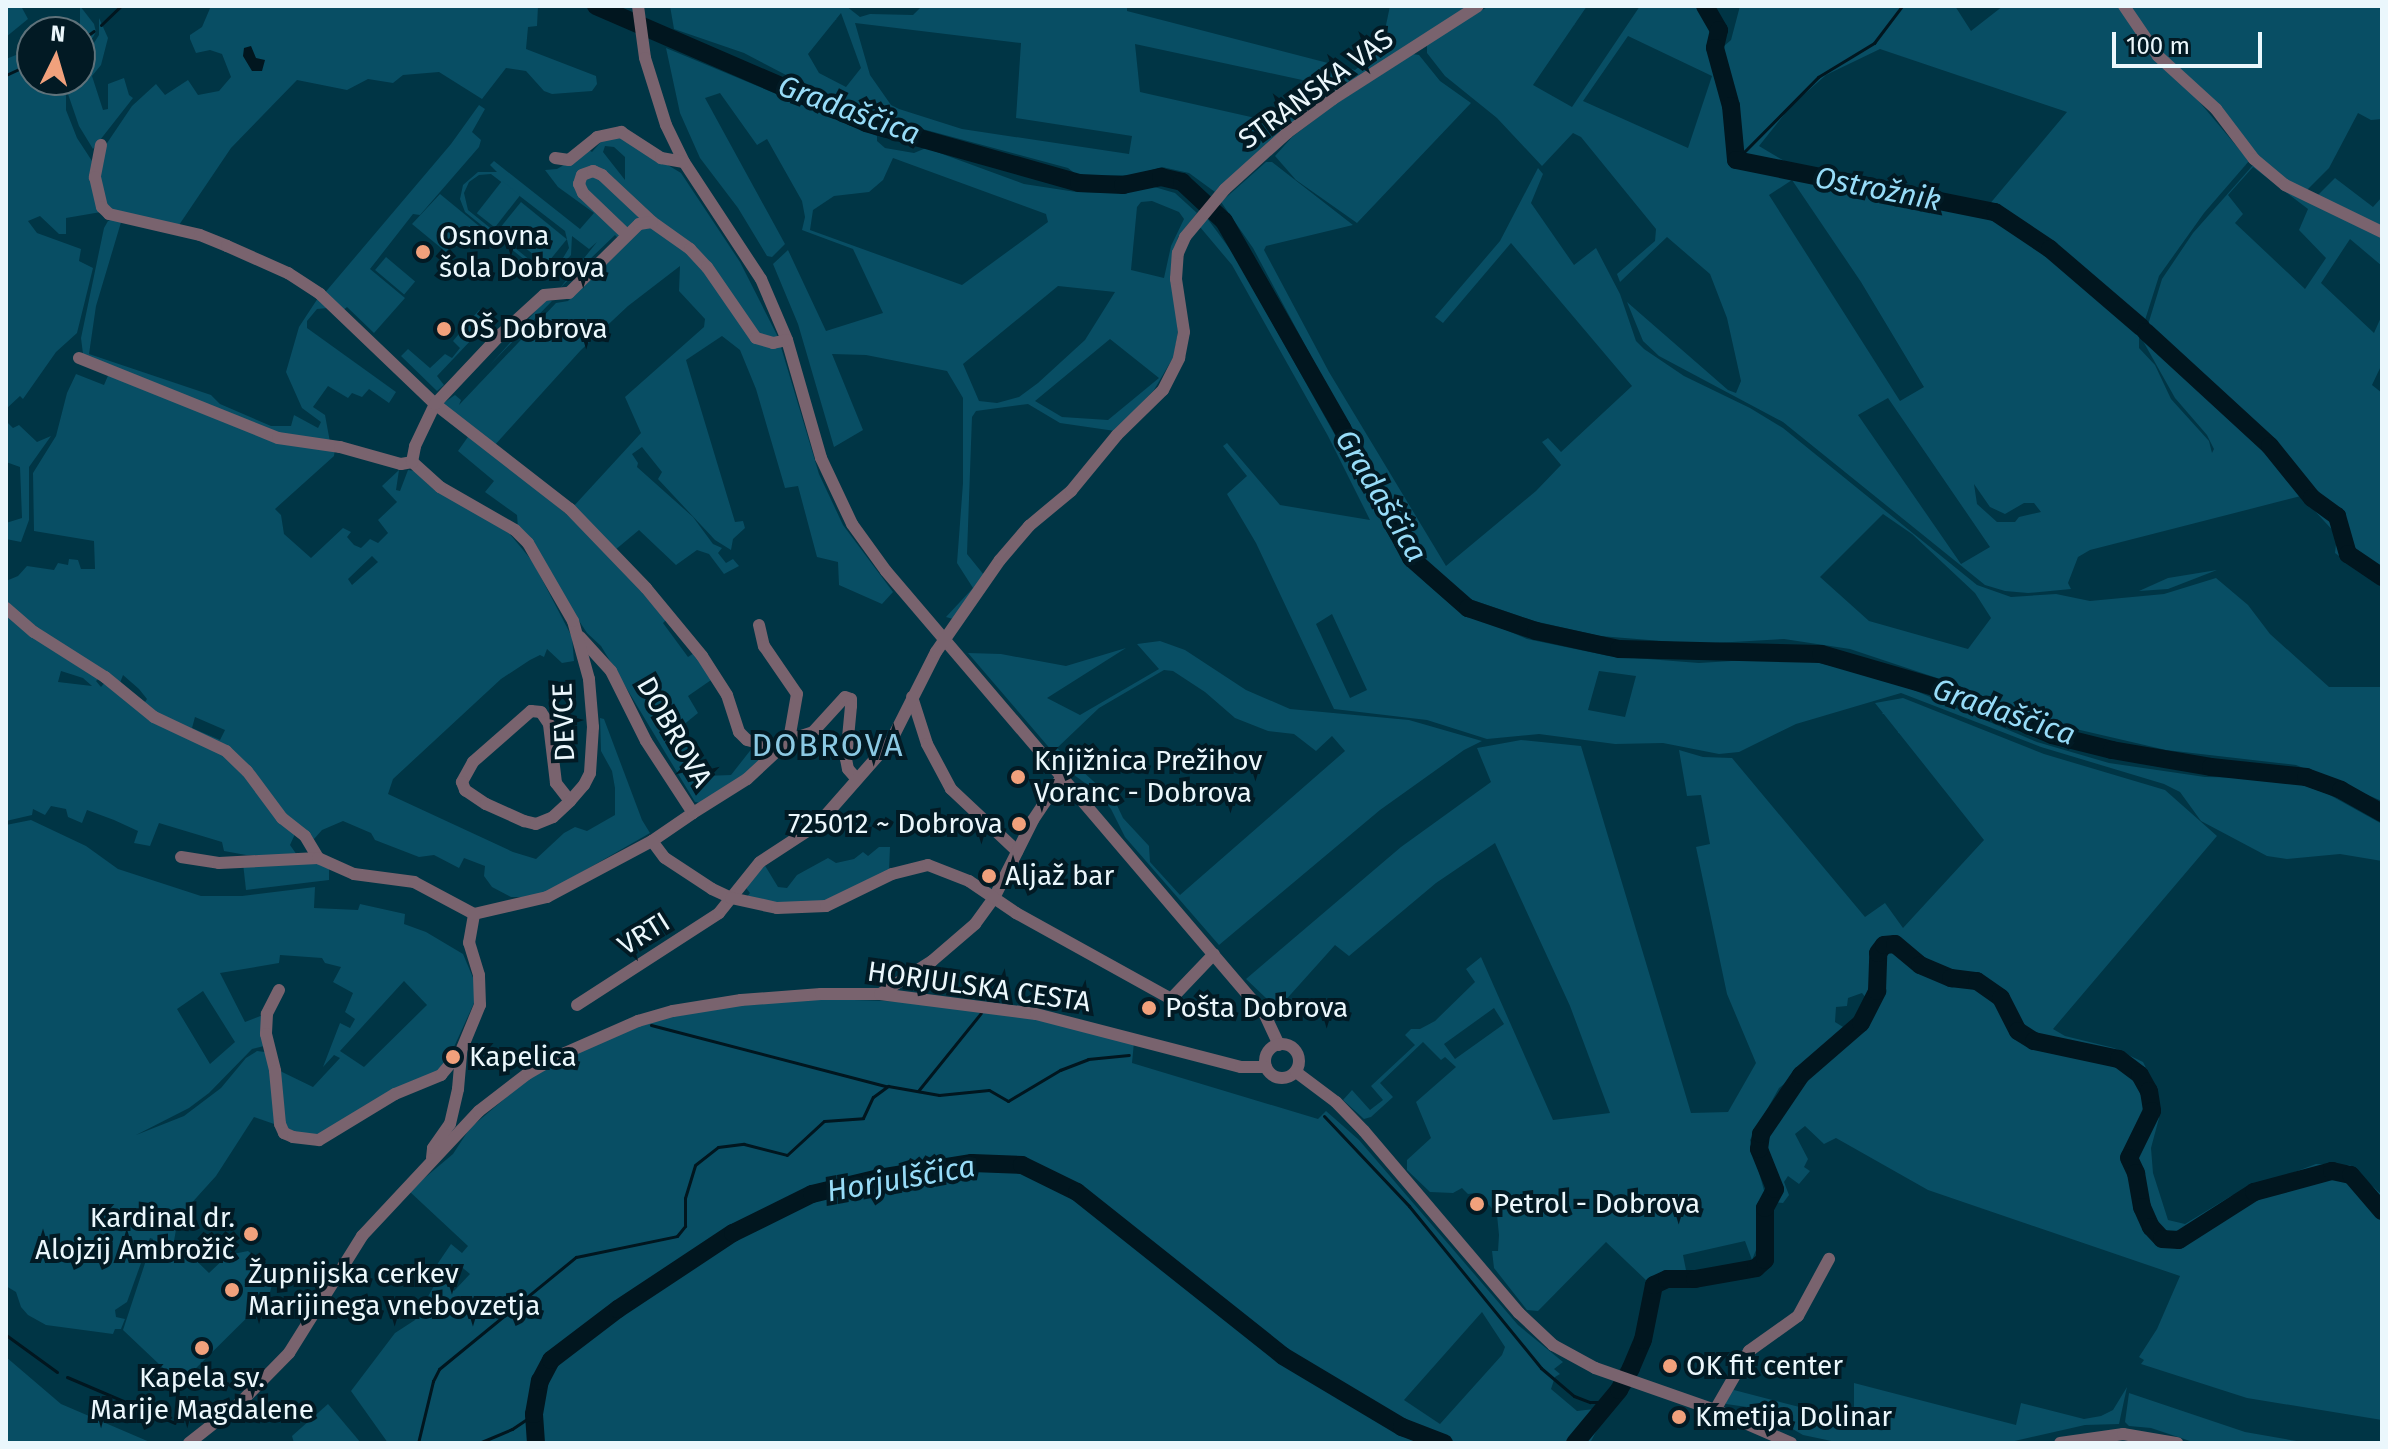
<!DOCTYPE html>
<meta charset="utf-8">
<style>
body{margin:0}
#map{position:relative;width:2388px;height:1449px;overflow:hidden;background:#003545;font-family:"Fira Sans",sans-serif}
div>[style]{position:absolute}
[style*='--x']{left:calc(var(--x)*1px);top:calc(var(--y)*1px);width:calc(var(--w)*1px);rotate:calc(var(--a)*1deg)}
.green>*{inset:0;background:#084e64;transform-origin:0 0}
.water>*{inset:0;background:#01161f}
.stream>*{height:3px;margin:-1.5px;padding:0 1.5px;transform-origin:1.5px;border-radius:1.5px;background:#01161f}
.river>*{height:18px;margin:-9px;padding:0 9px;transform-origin:9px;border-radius:9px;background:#01161f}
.minor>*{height:12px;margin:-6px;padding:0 6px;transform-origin:6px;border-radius:6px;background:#79636e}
.minor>.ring{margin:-6px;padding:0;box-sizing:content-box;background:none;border:12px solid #79636e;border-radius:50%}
.dots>*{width:22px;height:22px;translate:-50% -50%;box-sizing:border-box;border:4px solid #021a24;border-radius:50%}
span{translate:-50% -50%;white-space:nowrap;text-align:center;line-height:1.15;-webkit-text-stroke:8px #021a24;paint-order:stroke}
.street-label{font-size:28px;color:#ebf7fc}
.poi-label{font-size:28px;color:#ebf7fc}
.left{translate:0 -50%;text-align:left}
.right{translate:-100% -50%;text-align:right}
.water-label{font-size:30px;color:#97dcf8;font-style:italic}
.quarter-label{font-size:32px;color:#8bc9e3;letter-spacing:2px}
.frame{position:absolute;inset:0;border:8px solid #ebf7fc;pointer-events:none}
.north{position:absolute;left:16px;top:16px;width:80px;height:80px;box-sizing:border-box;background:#021a24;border:2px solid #5f727a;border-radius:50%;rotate:5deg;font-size:22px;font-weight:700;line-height:32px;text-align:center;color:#ebf7fc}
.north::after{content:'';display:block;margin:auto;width:28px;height:36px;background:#f1a17c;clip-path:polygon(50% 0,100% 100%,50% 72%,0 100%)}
.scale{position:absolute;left:2112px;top:32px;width:150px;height:36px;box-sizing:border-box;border:4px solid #ebf7fc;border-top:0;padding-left:10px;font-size:24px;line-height:28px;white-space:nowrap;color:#ebf7fc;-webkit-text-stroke:6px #021a24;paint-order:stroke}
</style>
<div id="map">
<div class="green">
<i style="clip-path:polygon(6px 6px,21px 6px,28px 19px,6px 37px)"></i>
<i style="clip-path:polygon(80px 6px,94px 24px,96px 32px,80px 59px)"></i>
<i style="clip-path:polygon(211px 6px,538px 6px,537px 26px,528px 27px,526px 49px,596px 76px,597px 84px,592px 91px,552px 94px,544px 91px,526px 71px,506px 68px,482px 99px,439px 72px,403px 75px,393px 83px,368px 79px,347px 90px,297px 80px,231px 148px,177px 228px,111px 209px,100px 199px,101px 152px,132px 106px,156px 84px,165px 95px,188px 80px,198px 95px,219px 91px,231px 77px,222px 54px,210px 50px,196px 53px,190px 39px,190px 35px,202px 27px)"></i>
<i style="clip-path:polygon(evenodd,670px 6px,846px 6px,860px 17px,870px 14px,913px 15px,922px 6px,1127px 6px,1127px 11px,1355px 70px,1381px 49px,1390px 6px,1469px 6px,1215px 192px,1189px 173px,1162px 167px,1135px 175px,1078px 176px,1068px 168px,855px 111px,744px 53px,674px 29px,670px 6px,841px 13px,861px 68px,846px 87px,819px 73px,808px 54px,841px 13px,670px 6px,855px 23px,1021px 43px,1016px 118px,1132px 136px,1129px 154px,962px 129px,899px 109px,891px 105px,870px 75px,855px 23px,670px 6px,1135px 44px,1316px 83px,1316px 84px,1282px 124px,1140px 92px,1135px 44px)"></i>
<i style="clip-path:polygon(evenodd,1489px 6px,1587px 6px,1533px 85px,1572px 107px,1640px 6px,1711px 6px,1722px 26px,1719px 44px,1724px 46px,1731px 40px,1740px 6px,1955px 6px,1971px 31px,2003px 6px,2119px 6px,2249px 161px,2204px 213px,2159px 276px,2139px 339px,2139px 348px,2155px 365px,2171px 399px,2209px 441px,2212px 453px,2214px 449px,2207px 435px,2175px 398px,2143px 341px,2162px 279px,2193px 233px,2254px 164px,2382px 235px,2382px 266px,2350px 239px,2321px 283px,2374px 333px,2382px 315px,2382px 364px,2372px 385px,2382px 393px,2382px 587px,2335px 553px,2337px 535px,2301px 496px,2090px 550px,2078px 557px,2068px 583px,2071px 589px,2028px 593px,2005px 591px,1985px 585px,1783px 422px,1659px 356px,1643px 341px,1627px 302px,1728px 390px,1736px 393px,1741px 381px,1727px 318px,1710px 274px,1667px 237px,1620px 282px,1617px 274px,1655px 241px,1656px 229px,1581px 137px,1573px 133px,1542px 166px,1497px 118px,1445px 76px,1427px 53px,1427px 44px,1432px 40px,1489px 6px,1628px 36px,1712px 76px,1688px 148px,1583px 101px,1628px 36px,1489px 6px,1880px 49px,2067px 112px,1988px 206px,1796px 168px,1759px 146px,1791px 106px,1826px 75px,1880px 49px,1489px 6px,2253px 167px,2308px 209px,2299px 230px,2326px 258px,2305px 289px,2235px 223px,2243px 214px,2228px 195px,2253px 167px,1489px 6px,1792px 180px,1861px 282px,1924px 387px,1900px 401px,1769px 195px,1792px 180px,1489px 6px,1888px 398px,1990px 547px,1961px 564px,1858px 415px,1888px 398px,1489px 6px,1974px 484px,1990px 507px,2005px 514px,2024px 503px,2034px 503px,2041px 512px,2019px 517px,2015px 522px,1997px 522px,1977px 504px,1974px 484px)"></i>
<i style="clip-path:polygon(2127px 6px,2382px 6px,2382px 119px,2371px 120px,2358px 113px,2329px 168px,2305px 192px,2272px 172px,2173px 66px)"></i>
<i style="clip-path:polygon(99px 18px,108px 38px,101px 65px,92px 76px,103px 110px,108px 109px,108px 84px,124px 78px,129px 95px,133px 98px,93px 149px,79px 126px,68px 94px,70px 80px,80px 80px,80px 65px,99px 35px)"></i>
<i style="clip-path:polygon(evenodd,666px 48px,877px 136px,877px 141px,885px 148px,914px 153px,926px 148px,1024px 184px,1076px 192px,1118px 193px,1151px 186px,1175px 193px,1197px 213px,1178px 237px,1171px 264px,1178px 331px,1174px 356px,1154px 390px,1115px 431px,1060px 423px,1028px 404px,976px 411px,972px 417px,967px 554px,984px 575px,953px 619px,946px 617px,973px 588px,957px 563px,963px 483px,963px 398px,947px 371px,866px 355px,832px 354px,863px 430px,834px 447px,798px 324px,773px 264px,788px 250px,826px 331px,883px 313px,853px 249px,802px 230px,805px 217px,802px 201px,767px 139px,757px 145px,720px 93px,705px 98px,785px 244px,772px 257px,767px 256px,738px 208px,700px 158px,680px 113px,666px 48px,893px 158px,1046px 214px,1048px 222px,962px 285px,810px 230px,813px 210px,834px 196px,869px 192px,883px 180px,893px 158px,666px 48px,1152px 201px,1179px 212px,1184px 219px,1171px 246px,1164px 278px,1131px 270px,1137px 207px,1141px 202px,1152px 201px,666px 48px,1058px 286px,1115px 292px,1085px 340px,1038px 383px,1019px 397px,997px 403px,979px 401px,963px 364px,1058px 286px,666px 48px,1110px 339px,1159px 378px,1108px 420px,1062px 417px,1035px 401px,1110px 339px)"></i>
<i style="clip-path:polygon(31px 49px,32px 80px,66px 80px,66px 110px,77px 138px,92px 161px,101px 212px,66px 218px,66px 234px,59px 234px,40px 216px,28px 221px,37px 233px,81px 249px,79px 261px,93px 268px,77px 333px,56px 352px,23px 399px,20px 396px,6px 409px,6px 59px)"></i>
<i style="clip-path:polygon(1413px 54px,1419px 55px,1440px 81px,1471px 103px,1357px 223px,1296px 180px,1275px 156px,1292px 137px,1334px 105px)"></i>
<i style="clip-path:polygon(479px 105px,485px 109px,472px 132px,481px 140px,479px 147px,420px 215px,413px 214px,370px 269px,405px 298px,374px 333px,347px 307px,341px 312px,323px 295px,451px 144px)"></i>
<i style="clip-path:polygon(evenodd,607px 135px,620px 136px,681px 173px,740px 262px,778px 337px,819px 474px,843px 525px,893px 592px,882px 604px,839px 585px,838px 562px,817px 557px,798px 486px,785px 488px,756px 389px,740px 350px,722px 336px,686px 360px,735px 522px,743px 521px,745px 528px,733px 539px,731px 550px,715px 540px,658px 479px,662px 472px,642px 447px,632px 454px,638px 463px,637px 467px,693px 517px,713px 544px,722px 548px,718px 553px,726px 563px,733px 559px,739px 566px,724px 574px,709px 554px,697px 550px,676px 565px,639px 530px,615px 550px,572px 508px,641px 433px,625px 397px,704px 327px,705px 319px,679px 291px,680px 266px,628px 306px,581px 350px,494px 446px,442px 404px,455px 395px,461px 400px,459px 405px,556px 303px,568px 301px,625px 245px,615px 235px,560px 288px,597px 242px,589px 249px,572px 236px,571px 255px,562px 265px,549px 270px,535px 268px,465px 212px,460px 199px,463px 185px,478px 172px,497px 172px,490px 165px,494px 161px,580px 229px,594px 213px,558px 187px,545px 170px,557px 169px,589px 150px,592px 152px,607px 135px,605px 146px,614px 147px,625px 157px,625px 180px,603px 152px,605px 146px,607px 135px,491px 174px,565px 231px,569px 248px,560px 263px,548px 267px,536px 265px,468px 210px,464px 193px,469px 182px,479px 175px,491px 174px)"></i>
<i style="clip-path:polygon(evenodd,1266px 162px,1272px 162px,1353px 225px,1266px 246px,1264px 250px,1329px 372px,1446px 566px,1536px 491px,1561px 465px,1542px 442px,1548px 438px,1561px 452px,1632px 386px,1511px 243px,1443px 323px,1435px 317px,1500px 241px,1538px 168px,1543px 174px,1531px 203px,1574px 265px,1596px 248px,1620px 294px,1636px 341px,1644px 349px,1684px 376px,1750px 408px,1783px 428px,1977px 585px,2011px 597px,2056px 594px,2090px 601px,2164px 594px,2216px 578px,2248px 605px,2270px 634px,2329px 687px,2382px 687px,2382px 801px,2296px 765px,2166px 750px,2050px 723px,1937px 678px,1850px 649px,1784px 639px,1698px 644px,1600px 636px,1534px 621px,1464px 597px,1436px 576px,1416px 552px,1253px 248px,1221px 202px,1266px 162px,1883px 514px,1912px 534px,1975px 593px,1991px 618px,1968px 649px,1869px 621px,1820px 577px,1883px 514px)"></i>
<i style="clip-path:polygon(2335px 178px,2373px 207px,2382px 197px,2382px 229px,2318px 195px)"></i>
<i style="left:502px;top:181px;width:23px;height:41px;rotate:38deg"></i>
<i style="clip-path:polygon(440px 194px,479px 226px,463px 246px,450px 247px,446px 252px,412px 224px)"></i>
<i style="left:521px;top:202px;width:59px;height:33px;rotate:39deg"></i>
<i style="clip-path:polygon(116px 218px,122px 219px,96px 306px,89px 354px,211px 395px,220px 404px,271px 426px,291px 426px,294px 415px,318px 428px,321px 422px,302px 408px,286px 372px,299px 327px,318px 298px,328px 308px,317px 309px,307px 321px,307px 328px,396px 392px,389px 403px,369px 389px,362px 397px,352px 393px,348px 398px,328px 386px,313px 407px,325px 415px,330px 442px,283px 437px,83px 354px,81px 338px,104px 228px,108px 221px)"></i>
<i style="clip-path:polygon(evenodd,1207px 218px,1235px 256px,1402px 555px,1426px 583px,1456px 609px,1527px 639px,1609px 656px,1699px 663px,1780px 658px,1815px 662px,1890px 680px,2037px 742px,2109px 763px,2205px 777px,2271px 778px,2300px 784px,2328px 794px,2382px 824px,2382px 861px,2340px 854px,2287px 859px,2267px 856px,2201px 821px,2180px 792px,2164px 784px,2041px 747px,1901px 693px,1796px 724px,1739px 752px,1719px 754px,1663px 743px,1615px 744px,1539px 734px,1487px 739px,1427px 720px,1334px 709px,1256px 543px,1227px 494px,1247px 476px,1223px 446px,1227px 443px,1280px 505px,1370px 520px,1328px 436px,1232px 265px,1200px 227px,1207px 218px,1332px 614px,1367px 690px,1350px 698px,1316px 624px,1332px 614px,1207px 218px,1599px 671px,1636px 676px,1625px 717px,1588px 710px,1599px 671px)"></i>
<i style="left:386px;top:257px;width:38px;height:17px;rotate:40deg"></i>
<i style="clip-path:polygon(545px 300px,552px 301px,490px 365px,517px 335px,513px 329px,525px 323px)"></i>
<i style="clip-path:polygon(479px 310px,491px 319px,437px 376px,444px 385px,437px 391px,401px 356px,408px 349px,430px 368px,445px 354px,452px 358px,460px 348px,453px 341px)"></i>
<i style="clip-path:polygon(evenodd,110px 371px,271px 440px,335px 448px,334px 456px,275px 509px,281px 515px,284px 534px,311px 558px,343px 528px,351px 532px,347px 537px,354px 545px,361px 548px,370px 539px,378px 543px,388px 533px,378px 520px,397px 502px,382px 486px,399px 470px,396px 490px,400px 491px,408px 470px,416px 471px,429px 485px,509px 533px,533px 562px,572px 637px,574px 661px,562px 663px,547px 649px,544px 657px,540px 655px,530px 660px,501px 679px,393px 779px,388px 794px,513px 852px,536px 859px,564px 833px,575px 827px,587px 831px,615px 815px,615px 788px,612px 771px,601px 751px,600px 718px,604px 719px,642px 820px,650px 833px,547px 892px,525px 897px,511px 897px,492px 887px,484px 876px,485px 866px,464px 858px,459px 868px,434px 855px,419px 857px,375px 840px,371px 833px,343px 821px,322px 830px,314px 839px,288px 819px,246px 766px,154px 714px,6px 604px,6px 581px,18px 576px,27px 566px,54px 570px,58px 563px,68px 565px,69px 559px,78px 560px,81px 569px,95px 569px,94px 541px,34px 531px,33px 473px,56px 436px,67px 393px,76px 374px,104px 385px,110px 371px,372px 556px,378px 562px,352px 585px,348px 579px,372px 556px,110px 371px,123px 675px,139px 689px,147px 699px,145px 702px,120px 683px,123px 675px,110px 371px,195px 717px,225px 730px,220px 740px,192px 728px,195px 717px)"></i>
<i style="clip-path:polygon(6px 421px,13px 428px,19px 425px,37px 442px,51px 436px,29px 467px,29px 520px,21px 542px,6px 539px,6px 523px,22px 518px,20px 467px,6px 462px)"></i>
<i style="clip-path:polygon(470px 434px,594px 537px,666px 620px,663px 623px,688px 657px,694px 653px,714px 678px,688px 696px,698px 713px,677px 730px,704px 776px,731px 775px,753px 747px,769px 752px,754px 770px,701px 803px,695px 802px,601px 646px,587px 633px,518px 528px,517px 515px,485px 492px,494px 481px,458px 451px)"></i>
<i style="clip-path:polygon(2217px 570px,2168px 589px,2139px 591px,2168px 578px)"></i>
<i style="clip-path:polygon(evenodd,6px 613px,101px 676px,96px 681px,101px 687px,106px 681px,230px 758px,295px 834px,290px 845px,297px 855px,246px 855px,224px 851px,222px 842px,159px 823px,150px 846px,134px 843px,138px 831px,114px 820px,87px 810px,82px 823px,68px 817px,66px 809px,51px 806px,45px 815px,33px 809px,32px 815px,6px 821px,6px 613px,61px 671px,83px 678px,92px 686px,58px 682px,61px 671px)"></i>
<i style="clip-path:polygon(evenodd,1160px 641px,1185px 650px,1246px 690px,1290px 709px,1409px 720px,1482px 741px,1464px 750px,1380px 810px,1219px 945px,1125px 837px,1111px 809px,1096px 791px,1070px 772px,968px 653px,1001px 654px,1066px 666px,1126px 648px,1047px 698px,1080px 715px,1159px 669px,1137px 644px,1160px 641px,1164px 670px,1173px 671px,1205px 692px,1235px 718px,1268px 731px,1294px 734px,1316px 751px,1332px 736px,1345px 751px,1180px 895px,1150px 862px,1149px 846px,1123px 818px,1115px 801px,1057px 748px,1099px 708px,1164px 670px)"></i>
<i style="clip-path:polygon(evenodd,1903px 698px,2044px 754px,2165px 790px,2217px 836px,2053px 1029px,2065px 1036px,2114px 1048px,2143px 1062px,2157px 1089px,2159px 1118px,2151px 1148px,2153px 1173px,2168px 1220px,2185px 1224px,2231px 1196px,2316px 1164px,2350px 1165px,2382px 1195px,2382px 1420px,2247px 1398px,2141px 1364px,2144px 1360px,2139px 1357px,2157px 1329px,2180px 1276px,1928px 1190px,1836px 1138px,1824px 1144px,1805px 1126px,1795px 1134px,1808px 1159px,1804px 1167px,1810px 1171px,1799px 1184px,1788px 1176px,1784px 1182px,1789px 1195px,1783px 1203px,1775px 1202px,1777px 1184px,1775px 1173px,1767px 1164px,1764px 1138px,1768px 1128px,1784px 1115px,1786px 1104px,1800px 1081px,1797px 1074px,1779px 1088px,1750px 1140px,1765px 1194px,1760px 1202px,1758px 1245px,1752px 1260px,1745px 1241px,1683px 1255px,1687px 1275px,1657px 1275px,1648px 1282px,1606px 1242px,1538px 1311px,1527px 1310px,1494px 1268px,1492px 1251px,1498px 1251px,1499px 1235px,1497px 1215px,1489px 1205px,1476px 1193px,1468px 1194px,1462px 1188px,1453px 1193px,1430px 1192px,1407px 1170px,1407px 1160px,1431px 1138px,1416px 1102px,1456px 1067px,1445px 1057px,1441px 1060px,1423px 1042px,1380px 1083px,1393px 1097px,1371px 1117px,1364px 1119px,1343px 1100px,1352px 1090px,1370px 1110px,1383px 1100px,1371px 1086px,1415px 1045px,1405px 1035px,1411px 1029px,1420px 1029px,1435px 1021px,1475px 982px,1466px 969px,1481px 957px,1553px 1120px,1610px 1113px,1570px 1006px,1495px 843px,1436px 883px,1349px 956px,1335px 945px,1274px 1013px,1267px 999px,1246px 979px,1401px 847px,1491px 782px,1477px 748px,1521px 740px,1581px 746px,1691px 1113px,1728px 1112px,1756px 1063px,1727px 994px,1696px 847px,1710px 844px,1701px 795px,1687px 796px,1679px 750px,1703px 757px,1732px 758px,1865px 917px,1885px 903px,1903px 928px,1984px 840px,1875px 703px,1903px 698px,1862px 993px,1866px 998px,1865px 1008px,1848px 1030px,1835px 1022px,1836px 1007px,1847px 1006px,1848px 998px,1862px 993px,1903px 698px,1494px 1008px,1504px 1024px,1455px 1059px,1444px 1044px,1494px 1008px)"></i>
<i style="clip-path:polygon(evenodd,31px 820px,86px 846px,118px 869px,201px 896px,242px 896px,315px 887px,314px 908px,358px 910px,360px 904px,405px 914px,404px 924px,426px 932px,463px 954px,474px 980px,474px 1003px,444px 1069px,312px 1138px,284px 1127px,278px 1070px,313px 1087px,340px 1058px,334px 1055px,323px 1067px,340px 1023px,350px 1028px,355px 1019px,345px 1012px,353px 993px,333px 982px,341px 967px,325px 963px,322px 958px,280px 955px,279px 963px,220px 973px,245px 1022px,263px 1015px,264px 1046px,252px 1049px,209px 1093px,189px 1108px,136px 1135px,184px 1116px,221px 1088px,246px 1058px,257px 1051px,265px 1052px,273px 1073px,277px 1125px,254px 1117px,216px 1176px,178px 1218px,173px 1247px,177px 1242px,209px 1273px,228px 1255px,248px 1251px,275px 1274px,269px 1296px,180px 1384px,123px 1330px,153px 1239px,150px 1238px,127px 1302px,115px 1310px,116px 1317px,125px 1319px,121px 1329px,115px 1329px,113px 1334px,46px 1325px,28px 1315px,21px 1307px,16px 1292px,6px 1286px,6px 825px,31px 820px,404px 981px,427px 1005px,364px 1067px,340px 1051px,404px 981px,31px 820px,203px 991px,235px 1042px,210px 1064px,177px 1009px,203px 991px)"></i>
<i style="clip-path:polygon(879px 847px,890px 847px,889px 871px,839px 898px,801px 907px,746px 898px,750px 893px,746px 888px,764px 864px,778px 887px,787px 888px,797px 875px,828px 858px,836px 863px,854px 859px,863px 852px,868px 856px)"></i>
<i style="clip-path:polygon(311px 861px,329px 868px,329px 880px,246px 890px,243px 863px)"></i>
<i style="clip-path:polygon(evenodd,823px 999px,915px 1002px,1041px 1019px,1134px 1042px,1132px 1063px,1318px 1119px,1326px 1111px,1359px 1140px,1518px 1325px,1563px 1362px,1554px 1369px,1560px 1374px,1555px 1377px,1551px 1389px,1577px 1411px,1594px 1409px,1599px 1426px,1590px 1443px,388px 1443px,351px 1391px,395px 1333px,415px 1320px,435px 1284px,422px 1275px,432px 1272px,451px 1244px,462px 1253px,468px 1246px,409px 1191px,453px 1154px,470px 1128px,522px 1084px,550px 1066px,625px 1031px,669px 1017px,721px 1007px,823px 999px,458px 1264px,470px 1274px,454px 1291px,441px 1280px,458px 1264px,823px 999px,1482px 1312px,1505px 1347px,1502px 1355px,1440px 1424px,1404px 1400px,1482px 1312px)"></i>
<i style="clip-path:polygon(6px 1357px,61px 1404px,152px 1443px,6px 1443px)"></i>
<i style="clip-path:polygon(1854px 1383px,2016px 1425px,2021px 1403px,2084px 1419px,2101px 1416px,2113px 1410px,2127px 1387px,2119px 1424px,2085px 1425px,2006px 1443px,1841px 1443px,1803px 1435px,1772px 1417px,1747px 1407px,1726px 1404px,1725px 1400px,1730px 1389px,1850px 1420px,1854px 1409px)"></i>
<i style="clip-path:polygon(2129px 1393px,2245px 1432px,2308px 1443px,2196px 1443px,2151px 1428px,2129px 1426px,2125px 1422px)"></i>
<i style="clip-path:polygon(328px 1404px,361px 1443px,294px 1443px,292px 1436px)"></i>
</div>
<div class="water">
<i style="clip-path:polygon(251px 46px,256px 58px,265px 60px,262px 71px,252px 71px,243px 56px,244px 48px)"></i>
</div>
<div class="stream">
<i style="--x:355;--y:6;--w:4;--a:0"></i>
<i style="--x:101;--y:25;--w:28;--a:-44"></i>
<i style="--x:80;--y:41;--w:17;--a:-36"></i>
<i style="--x:6;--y:75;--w:29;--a:-25"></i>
<i style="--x:1736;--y:160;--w:117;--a:-45.3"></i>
<i style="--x:1818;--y:77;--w:66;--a:-31.3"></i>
<i style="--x:1874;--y:43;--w:46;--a:-52.9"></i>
<i style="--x:651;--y:1025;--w:243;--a:14.6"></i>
<i style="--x:918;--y:1091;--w:100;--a:-51.1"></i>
<i style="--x:1324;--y:1116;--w:124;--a:46.6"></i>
<i style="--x:1409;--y:1206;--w:209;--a:50.8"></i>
<i style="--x:1541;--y:1368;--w:43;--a:40.3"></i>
<i style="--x:1574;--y:1396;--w:17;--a:21"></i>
<i style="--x:1590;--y:1402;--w:18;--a:0"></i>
<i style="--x:6;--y:1335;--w:63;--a:36"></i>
<i style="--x:67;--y:1377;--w:117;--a:23.1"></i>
<i style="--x:418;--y:1443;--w:64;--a:-76.4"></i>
<i style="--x:433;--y:1381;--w:13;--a:-63"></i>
<i style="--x:439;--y:1369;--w:177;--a:-39.3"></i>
<i style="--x:576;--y:1257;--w:103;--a:-11.7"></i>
<i style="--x:677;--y:1236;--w:13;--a:-51"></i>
<i style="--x:685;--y:1226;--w:28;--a:-90"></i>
<i style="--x:685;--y:1198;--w:34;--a:-73"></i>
<i style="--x:695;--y:1165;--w:29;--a:-38"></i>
<i style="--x:718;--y:1147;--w:26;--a:-7"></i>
<i style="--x:744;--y:1144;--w:44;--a:14.3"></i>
<i style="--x:787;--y:1155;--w:50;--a:-42.6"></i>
<i style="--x:824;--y:1121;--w:39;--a:-4"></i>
<i style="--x:863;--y:1118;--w:23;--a:-65"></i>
<i style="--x:873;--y:1097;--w:19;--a:-36"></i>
<i style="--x:888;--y:1086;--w:52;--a:10"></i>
<i style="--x:939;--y:1095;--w:50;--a:-5.7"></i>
<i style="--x:989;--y:1090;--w:22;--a:30"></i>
<i style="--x:1008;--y:1101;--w:61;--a:-30.8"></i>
<i style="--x:1060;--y:1070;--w:30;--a:-21"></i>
<i style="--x:1088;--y:1059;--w:41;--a:-5.6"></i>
<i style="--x:479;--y:1443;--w:36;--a:-23"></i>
<i style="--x:512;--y:1429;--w:27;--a:-34"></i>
</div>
<div class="river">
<i style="--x:596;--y:6;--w:294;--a:23.4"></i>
<i style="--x:866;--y:123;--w:221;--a:15.7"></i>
<i style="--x:1079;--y:183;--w:44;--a:2.6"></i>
<i style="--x:1123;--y:185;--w:39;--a:-12"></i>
<i style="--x:1161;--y:177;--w:22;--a:13"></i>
<i style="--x:1182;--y:182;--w:57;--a:42.9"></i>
<i style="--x:1224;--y:221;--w:238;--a:60.3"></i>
<i style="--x:1342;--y:428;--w:147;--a:62"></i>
<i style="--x:1411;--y:558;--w:76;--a:41.3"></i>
<i style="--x:1468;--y:608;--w:72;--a:18.7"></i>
<i style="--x:1536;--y:631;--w:85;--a:12.2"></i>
<i style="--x:1619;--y:649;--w:202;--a:1.4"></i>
<i style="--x:1821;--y:654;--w:129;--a:16.2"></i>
<i style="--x:1945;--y:690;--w:116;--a:22.8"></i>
<i style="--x:2052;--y:735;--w:62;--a:14"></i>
<i style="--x:2112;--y:750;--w:100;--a:9.7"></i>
<i style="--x:2211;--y:767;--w:96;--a:6"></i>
<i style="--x:2306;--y:777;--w:37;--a:20"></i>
<i style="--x:2341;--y:790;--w:47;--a:29.3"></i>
<i style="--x:1705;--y:6;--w:28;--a:60"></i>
<i style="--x:1719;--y:30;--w:18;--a:103"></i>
<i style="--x:1715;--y:48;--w:60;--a:74.6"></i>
<i style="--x:1731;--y:106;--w:54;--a:84.7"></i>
<i style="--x:1736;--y:160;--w:264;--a:11.4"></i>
<i style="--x:1995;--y:212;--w:66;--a:33.9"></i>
<i style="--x:2050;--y:249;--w:120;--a:40.6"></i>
<i style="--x:2146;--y:332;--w:168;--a:42.6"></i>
<i style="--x:2270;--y:446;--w:67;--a:51.1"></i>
<i style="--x:2312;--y:498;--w:31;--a:36"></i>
<i style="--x:2337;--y:516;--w:40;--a:74"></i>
<i style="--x:2348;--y:554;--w:41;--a:34.1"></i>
<i style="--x:536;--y:1443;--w:29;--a:-94"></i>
<i style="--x:534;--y:1414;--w:34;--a:-80"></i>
<i style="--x:540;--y:1381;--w:24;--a:-62"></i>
<i style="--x:551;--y:1360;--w:84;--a:-37.3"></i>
<i style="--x:618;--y:1309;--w:138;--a:-33.5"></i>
<i style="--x:733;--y:1233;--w:88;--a:-26.3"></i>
<i style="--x:812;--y:1194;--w:69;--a:-13.4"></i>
<i style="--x:879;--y:1178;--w:94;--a:-9.2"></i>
<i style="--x:972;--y:1163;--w:50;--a:2.3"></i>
<i style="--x:1022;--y:1165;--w:61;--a:26.1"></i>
<i style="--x:1077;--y:1192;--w:263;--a:38.5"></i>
<i style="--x:1283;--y:1356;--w:139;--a:30.8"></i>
<i style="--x:1402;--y:1427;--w:45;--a:20.9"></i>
<i style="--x:1575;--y:1443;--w:69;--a:-50.3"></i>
<i style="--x:1619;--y:1390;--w:25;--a:-61"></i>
<i style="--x:1631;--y:1368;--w:30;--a:-67"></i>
<i style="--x:1643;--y:1340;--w:56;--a:-78.7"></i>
<i style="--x:1654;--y:1285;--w:14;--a:-25"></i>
<i style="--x:1667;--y:1279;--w:28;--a:0"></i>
<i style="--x:1695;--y:1279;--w:62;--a:-10.2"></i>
<i style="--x:1756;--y:1268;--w:12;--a:-42"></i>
<i style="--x:1765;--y:1260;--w:52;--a:-90"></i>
<i style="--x:1765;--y:1208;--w:21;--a:-62"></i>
<i style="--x:1775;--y:1189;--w:43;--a:-111.8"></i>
<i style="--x:1759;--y:1149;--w:15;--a:-82"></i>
<i style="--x:1761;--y:1134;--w:71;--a:-55.9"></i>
<i style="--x:1801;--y:1075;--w:79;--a:-40.9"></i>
<i style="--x:1861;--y:1023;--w:36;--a:-63"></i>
<i style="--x:1877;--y:991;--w:38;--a:-88"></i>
<i style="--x:1878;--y:953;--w:10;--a:-53"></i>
<i style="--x:1884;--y:945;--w:11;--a:-5"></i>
<i style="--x:1895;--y:944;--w:33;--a:40"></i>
<i style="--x:1920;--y:965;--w:34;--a:23"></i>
<i style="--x:1951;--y:978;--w:26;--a:7"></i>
<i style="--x:1977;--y:981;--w:29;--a:35"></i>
<i style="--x:2001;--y:998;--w:37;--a:63"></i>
<i style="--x:2018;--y:1031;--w:19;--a:32"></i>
<i style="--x:2034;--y:1041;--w:87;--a:12"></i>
<i style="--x:2119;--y:1059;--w:26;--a:37"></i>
<i style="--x:2140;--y:1075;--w:18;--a:61"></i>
<i style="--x:2149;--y:1091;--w:20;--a:81"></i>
<i style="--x:2152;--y:1111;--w:52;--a:116.1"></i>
<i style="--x:2129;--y:1158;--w:17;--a:65"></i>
<i style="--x:2136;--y:1173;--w:35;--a:80"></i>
<i style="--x:2142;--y:1207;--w:22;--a:66"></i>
<i style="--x:2151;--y:1227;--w:16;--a:47"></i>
<i style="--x:2162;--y:1239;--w:17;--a:3"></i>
<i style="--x:2179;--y:1240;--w:89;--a:-32.6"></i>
<i style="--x:2254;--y:1192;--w:81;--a:-15.1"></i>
<i style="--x:2332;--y:1171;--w:19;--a:12"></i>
<i style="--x:2351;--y:1175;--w:48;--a:49.3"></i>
</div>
<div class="minor">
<i style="--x:638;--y:6;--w:52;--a:82.3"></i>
<i style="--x:645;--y:58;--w:70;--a:72.6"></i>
<i style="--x:666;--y:125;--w:41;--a:64.1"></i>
<i style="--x:684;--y:162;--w:140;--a:56.7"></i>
<i style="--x:761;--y:279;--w:66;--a:66.9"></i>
<i style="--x:787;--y:340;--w:123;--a:73.9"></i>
<i style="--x:821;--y:458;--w:73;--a:64.8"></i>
<i style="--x:852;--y:524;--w:58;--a:54.1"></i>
<i style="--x:886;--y:571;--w:584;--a:49.52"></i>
<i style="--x:1265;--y:1015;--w:33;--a:65"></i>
<i style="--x:2124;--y:6;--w:60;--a:55.8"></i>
<i style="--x:2158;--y:56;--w:79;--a:42.4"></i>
<i style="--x:2216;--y:109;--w:63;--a:52.8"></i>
<i style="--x:2254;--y:159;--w:40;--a:40"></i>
<i style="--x:2285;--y:185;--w:108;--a:25.9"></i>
<i style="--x:101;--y:145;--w:33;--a:101"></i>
<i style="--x:95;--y:177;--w:31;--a:77"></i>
<i style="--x:102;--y:207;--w:10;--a:45"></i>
<i style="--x:109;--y:214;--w:93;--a:13"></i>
<i style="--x:200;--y:235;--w:29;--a:22"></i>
<i style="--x:227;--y:246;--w:67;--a:23.9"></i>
<i style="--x:288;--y:273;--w:38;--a:33"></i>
<i style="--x:320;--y:294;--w:159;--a:43.7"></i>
<i style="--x:435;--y:404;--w:171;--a:37.9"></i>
<i style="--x:570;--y:509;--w:110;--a:46.1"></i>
<i style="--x:646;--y:588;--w:88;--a:50.5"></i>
<i style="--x:702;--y:656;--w:46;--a:57.3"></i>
<i style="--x:727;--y:695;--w:39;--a:72"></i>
<i style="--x:739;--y:732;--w:11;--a:45"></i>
<i style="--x:747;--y:740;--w:34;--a:14"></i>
<i style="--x:555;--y:158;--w:14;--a:8"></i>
<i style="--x:569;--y:160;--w:36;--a:-39"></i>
<i style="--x:597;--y:137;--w:25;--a:-12"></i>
<i style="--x:621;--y:132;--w:48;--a:33"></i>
<i style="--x:661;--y:158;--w:23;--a:10"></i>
<i style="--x:627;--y:235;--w:61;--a:-136.3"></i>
<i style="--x:583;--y:193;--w:10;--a:-114"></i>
<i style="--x:579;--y:184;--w:9;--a:-72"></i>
<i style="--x:582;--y:175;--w:12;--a:-20"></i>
<i style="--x:593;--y:171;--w:10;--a:24"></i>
<i style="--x:602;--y:175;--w:69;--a:43.2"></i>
<i style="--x:652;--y:222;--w:47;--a:35.4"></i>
<i style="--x:690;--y:249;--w:25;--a:47"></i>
<i style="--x:707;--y:267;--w:86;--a:55.4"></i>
<i style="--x:756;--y:338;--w:18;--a:16"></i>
<i style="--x:773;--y:343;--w:14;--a:-12"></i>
<i style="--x:79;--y:358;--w:214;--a:21.9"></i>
<i style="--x:278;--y:438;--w:63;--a:8.3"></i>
<i style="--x:340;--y:447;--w:63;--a:15.6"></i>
<i style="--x:401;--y:464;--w:11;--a:-10"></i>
<i style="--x:6;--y:608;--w:37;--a:41"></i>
<i style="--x:34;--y:632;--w:84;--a:32.4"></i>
<i style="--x:105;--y:677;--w:63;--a:39.2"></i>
<i style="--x:154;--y:717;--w:80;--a:25.3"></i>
<i style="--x:226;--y:751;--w:29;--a:44"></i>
<i style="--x:247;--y:771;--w:59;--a:53.3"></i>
<i style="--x:282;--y:818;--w:29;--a:38"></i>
<i style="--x:305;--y:836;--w:26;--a:59"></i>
<i style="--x:759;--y:625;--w:22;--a:77"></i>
<i style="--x:764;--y:646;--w:58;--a:55.5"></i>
<i style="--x:797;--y:694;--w:47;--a:99.9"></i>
<i style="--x:580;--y:637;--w:46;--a:47.6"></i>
<i style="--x:611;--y:671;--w:78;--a:63.4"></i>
<i style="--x:646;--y:741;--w:86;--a:56.9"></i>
<i style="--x:693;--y:813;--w:50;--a:145.7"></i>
<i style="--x:912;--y:697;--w:49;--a:72.3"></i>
<i style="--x:927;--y:744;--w:51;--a:61.9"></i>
<i style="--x:951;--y:789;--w:91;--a:43.2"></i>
<i style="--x:570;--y:801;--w:23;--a:-128"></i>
<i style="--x:556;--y:783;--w:59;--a:-96.8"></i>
<i style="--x:549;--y:724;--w:14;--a:-124"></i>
<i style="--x:541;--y:712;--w:10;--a:-174"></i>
<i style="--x:531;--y:711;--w:77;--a:138.7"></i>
<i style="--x:473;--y:762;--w:23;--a:119"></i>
<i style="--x:462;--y:782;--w:9;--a:69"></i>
<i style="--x:465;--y:790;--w:25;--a:34"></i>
<i style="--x:486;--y:804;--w:42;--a:24.1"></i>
<i style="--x:524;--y:821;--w:12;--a:14"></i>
<i style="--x:536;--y:824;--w:18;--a:-22"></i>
<i style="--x:553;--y:817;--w:23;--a:-43"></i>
<i style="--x:570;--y:801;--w:21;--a:-49"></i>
<i style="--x:584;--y:785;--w:13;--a:-63"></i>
<i style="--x:590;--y:773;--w:46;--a:-86.3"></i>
<i style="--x:593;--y:727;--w:48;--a:-94.8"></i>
<i style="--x:589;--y:679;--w:60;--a:-105.4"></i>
<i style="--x:573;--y:621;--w:90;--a:-120"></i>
<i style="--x:528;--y:543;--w:18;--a:-135"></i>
<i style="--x:515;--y:530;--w:86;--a:-150.2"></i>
<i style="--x:440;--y:487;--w:38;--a:-138"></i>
<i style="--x:412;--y:462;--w:16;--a:-79"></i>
<i style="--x:415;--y:446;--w:47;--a:-64.5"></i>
<i style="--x:435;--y:404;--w:93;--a:-46.7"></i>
<i style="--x:499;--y:336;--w:61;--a:-42.3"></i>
<i style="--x:544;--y:295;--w:25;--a:-5"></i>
<i style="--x:569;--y:293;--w:98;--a:-44.6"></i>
<i style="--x:639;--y:224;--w:13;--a:-9"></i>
<i style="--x:693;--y:813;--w:64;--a:-32.2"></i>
<i style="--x:747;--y:779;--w:57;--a:-42.9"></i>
<i style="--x:789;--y:740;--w:25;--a:-18"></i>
<i style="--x:813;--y:732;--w:47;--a:-47.6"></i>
<i style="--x:845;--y:697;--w:6;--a:18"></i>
<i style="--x:851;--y:699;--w:7;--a:90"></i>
<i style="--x:851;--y:706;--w:53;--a:95.4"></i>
<i style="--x:846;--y:759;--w:10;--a:79"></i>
<i style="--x:848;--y:769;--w:11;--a:49"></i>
<i style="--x:181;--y:857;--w:38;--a:9"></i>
<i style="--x:219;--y:863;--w:99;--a:-2.9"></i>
<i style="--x:318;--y:858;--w:39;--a:24"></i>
<i style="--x:354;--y:874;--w:61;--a:7.6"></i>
<i style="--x:414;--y:882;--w:68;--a:28.1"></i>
<i style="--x:279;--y:990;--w:27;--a:117"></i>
<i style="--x:267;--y:1014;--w:20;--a:93"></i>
<i style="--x:266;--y:1034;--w:38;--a:76"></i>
<i style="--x:275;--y:1071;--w:53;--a:84.6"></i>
<i style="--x:280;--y:1124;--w:10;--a:66"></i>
<i style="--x:284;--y:1133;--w:10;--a:24"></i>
<i style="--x:293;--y:1137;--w:26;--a:7"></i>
<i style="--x:319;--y:1140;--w:89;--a:-31.2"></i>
<i style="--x:395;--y:1094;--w:50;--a:-22.4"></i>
<i style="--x:441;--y:1075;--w:31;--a:-50"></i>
<i style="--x:880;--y:994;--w:62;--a:-32.4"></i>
<i style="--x:932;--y:961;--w:57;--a:-40.7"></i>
<i style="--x:975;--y:924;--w:34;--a:-54"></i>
<i style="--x:995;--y:896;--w:85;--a:-63.4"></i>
<i style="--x:1033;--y:820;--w:54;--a:-56.3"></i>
<i style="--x:577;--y:1005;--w:169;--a:-32.9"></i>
<i style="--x:719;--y:913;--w:65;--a:-51.2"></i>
<i style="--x:760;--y:862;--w:69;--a:-33.2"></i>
<i style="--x:818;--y:824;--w:111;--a:-48.7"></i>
<i style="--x:891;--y:741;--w:100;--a:-63.2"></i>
<i style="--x:936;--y:652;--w:112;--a:-55.2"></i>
<i style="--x:1000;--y:560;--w:45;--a:-49.5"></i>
<i style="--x:1029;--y:526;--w:55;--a:-39.8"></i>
<i style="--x:1071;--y:491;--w:72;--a:-50.6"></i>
<i style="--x:1117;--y:435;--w:64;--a:-44.4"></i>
<i style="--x:1163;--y:390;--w:36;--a:-63"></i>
<i style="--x:1179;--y:358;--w:26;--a:-79"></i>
<i style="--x:1184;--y:332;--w:54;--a:-98.6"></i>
<i style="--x:1176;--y:279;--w:26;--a:-86"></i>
<i style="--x:1178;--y:253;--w:17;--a:-66"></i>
<i style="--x:1185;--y:237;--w:62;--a:-50.2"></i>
<i style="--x:1225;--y:189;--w:84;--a:-42.1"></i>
<i style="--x:1287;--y:133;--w:57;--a:-36.5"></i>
<i style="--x:1333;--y:99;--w:172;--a:-32.7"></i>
<i class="ring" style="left:1265px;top:1044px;width:22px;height:22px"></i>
<i style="--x:1296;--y:1072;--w:50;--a:36.9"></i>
<i style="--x:1336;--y:1102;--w:40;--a:46"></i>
<i style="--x:1364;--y:1131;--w:239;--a:49.6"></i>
<i style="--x:1519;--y:1313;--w:47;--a:43.3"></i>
<i style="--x:1553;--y:1345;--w:48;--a:28.7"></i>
<i style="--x:1595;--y:1368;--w:127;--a:19.3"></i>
<i style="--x:1715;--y:1410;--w:83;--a:23.5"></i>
<i style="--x:432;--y:1158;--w:10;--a:-84"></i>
<i style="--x:433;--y:1148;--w:29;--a:-55"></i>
<i style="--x:450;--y:1124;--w:36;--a:-77"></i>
<i style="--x:458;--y:1089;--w:38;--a:-85"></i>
<i style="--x:461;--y:1051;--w:50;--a:-67.6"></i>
<i style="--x:480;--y:1005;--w:30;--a:-92"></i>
<i style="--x:479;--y:975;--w:34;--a:-107"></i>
<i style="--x:469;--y:943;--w:29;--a:-80"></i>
<i style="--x:474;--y:914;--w:75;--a:-13.1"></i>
<i style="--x:547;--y:897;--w:119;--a:-28.1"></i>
<i style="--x:652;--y:841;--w:21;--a:53"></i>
<i style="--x:665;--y:858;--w:56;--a:33.4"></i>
<i style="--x:712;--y:889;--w:21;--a:25"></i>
<i style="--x:731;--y:898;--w:47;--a:12.3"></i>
<i style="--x:777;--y:908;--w:49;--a:-2.3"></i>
<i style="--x:826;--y:906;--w:73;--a:-25.9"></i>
<i style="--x:892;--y:874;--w:37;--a:-14"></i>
<i style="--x:928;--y:865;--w:44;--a:21.3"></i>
<i style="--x:969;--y:881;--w:57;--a:34.2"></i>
<i style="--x:1016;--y:913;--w:177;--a:29"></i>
<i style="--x:1171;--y:999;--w:62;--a:-46.3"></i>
<i style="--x:1715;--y:1410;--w:68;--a:-60"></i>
<i style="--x:1749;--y:1351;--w:60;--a:-35.5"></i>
<i style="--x:1798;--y:1316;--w:65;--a:-61.5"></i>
<i style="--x:189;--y:1443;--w:66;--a:-38.3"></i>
<i style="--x:241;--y:1402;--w:69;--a:-45.6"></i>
<i style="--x:289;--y:1353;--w:138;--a:-58"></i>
<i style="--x:362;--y:1236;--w:171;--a:-46.9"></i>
<i style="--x:479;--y:1111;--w:61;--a:-37.6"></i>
<i style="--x:527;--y:1074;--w:34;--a:-30"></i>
<i style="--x:556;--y:1057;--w:90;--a:-23.7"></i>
<i style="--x:638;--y:1021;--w:36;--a:-16"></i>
<i style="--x:673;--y:1011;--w:69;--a:-9.2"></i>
<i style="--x:741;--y:1000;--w:80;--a:-4.3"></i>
<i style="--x:821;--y:994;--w:59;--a:0"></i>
<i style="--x:880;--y:994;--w:157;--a:7.3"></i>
<i style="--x:1036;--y:1014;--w:212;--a:14.5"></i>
<i style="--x:1241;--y:1067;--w:25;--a:0"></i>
<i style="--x:2060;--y:1443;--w:64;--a:-8.1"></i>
<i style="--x:2123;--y:1434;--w:55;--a:9.5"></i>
</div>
<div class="dots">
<i style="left:423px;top:252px;background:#f1a17c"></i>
<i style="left:444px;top:329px;background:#f1a17c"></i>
<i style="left:1018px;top:777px;background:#f1a17c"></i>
<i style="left:1019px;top:824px;background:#f1a17c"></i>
<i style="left:989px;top:876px;background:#f1a17c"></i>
<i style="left:1149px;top:1008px;background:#f1a17c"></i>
<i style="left:453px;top:1057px;background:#f1a17c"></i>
<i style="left:1477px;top:1204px;background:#f1a17c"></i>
<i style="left:251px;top:1234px;background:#f1a17c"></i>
<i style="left:232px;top:1290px;background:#f1a17c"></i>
<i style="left:202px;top:1348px;background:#f1a17c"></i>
<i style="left:1670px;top:1366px;background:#f1a17c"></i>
<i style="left:1679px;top:1417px;background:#f1a17c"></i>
</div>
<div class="street-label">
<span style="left:1316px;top:89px;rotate:-36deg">STRANSKA VAS</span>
<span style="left:564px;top:722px;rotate:-92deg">DEVCE</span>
<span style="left:674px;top:732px;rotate:60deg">DOBROVA</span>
<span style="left:644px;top:934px;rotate:-32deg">VRTI</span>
<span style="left:979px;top:987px;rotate:8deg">HORJULSKA CESTA</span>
</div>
<div class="poi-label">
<span class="left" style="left:439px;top:252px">Osnovna<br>šola Dobrova</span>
<span class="left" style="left:460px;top:329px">OŠ Dobrova</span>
<span class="left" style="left:1034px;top:777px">Knjižnica Prežihov<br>Voranc - Dobrova</span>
<span class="right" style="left:1003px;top:824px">725012 ~ Dobrova</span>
<span class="left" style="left:1005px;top:876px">Aljaž bar</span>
<span class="left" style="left:1165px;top:1008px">Pošta Dobrova</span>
<span class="left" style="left:469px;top:1057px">Kapelica</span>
<span class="left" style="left:1493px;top:1204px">Petrol - Dobrova</span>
<span class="right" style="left:235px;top:1234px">Kardinal dr.<br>Alojzij Ambrožič</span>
<span class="left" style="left:248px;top:1290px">Župnijska cerkev<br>Marijinega vnebovzetja</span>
<span class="left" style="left:1686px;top:1366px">OK fit center</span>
<span style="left:202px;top:1394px">Kapela sv.<br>Marije Magdalene</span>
<span class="left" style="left:1695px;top:1417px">Kmetija Dolinar</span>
</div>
<div class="water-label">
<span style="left:849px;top:110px;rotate:20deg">Gradaščica</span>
<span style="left:1878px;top:189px;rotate:11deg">Ostrožnik</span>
<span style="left:1381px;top:496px;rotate:59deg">Gradaščica</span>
<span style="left:2004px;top:712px;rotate:19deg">Gradaščica</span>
<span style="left:901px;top:1179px;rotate:-10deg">Horjulščica</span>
</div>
<div class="quarter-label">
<span style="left:828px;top:745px">DOBROVA</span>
</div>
<div class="frame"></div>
<div class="north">N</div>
<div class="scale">100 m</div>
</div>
